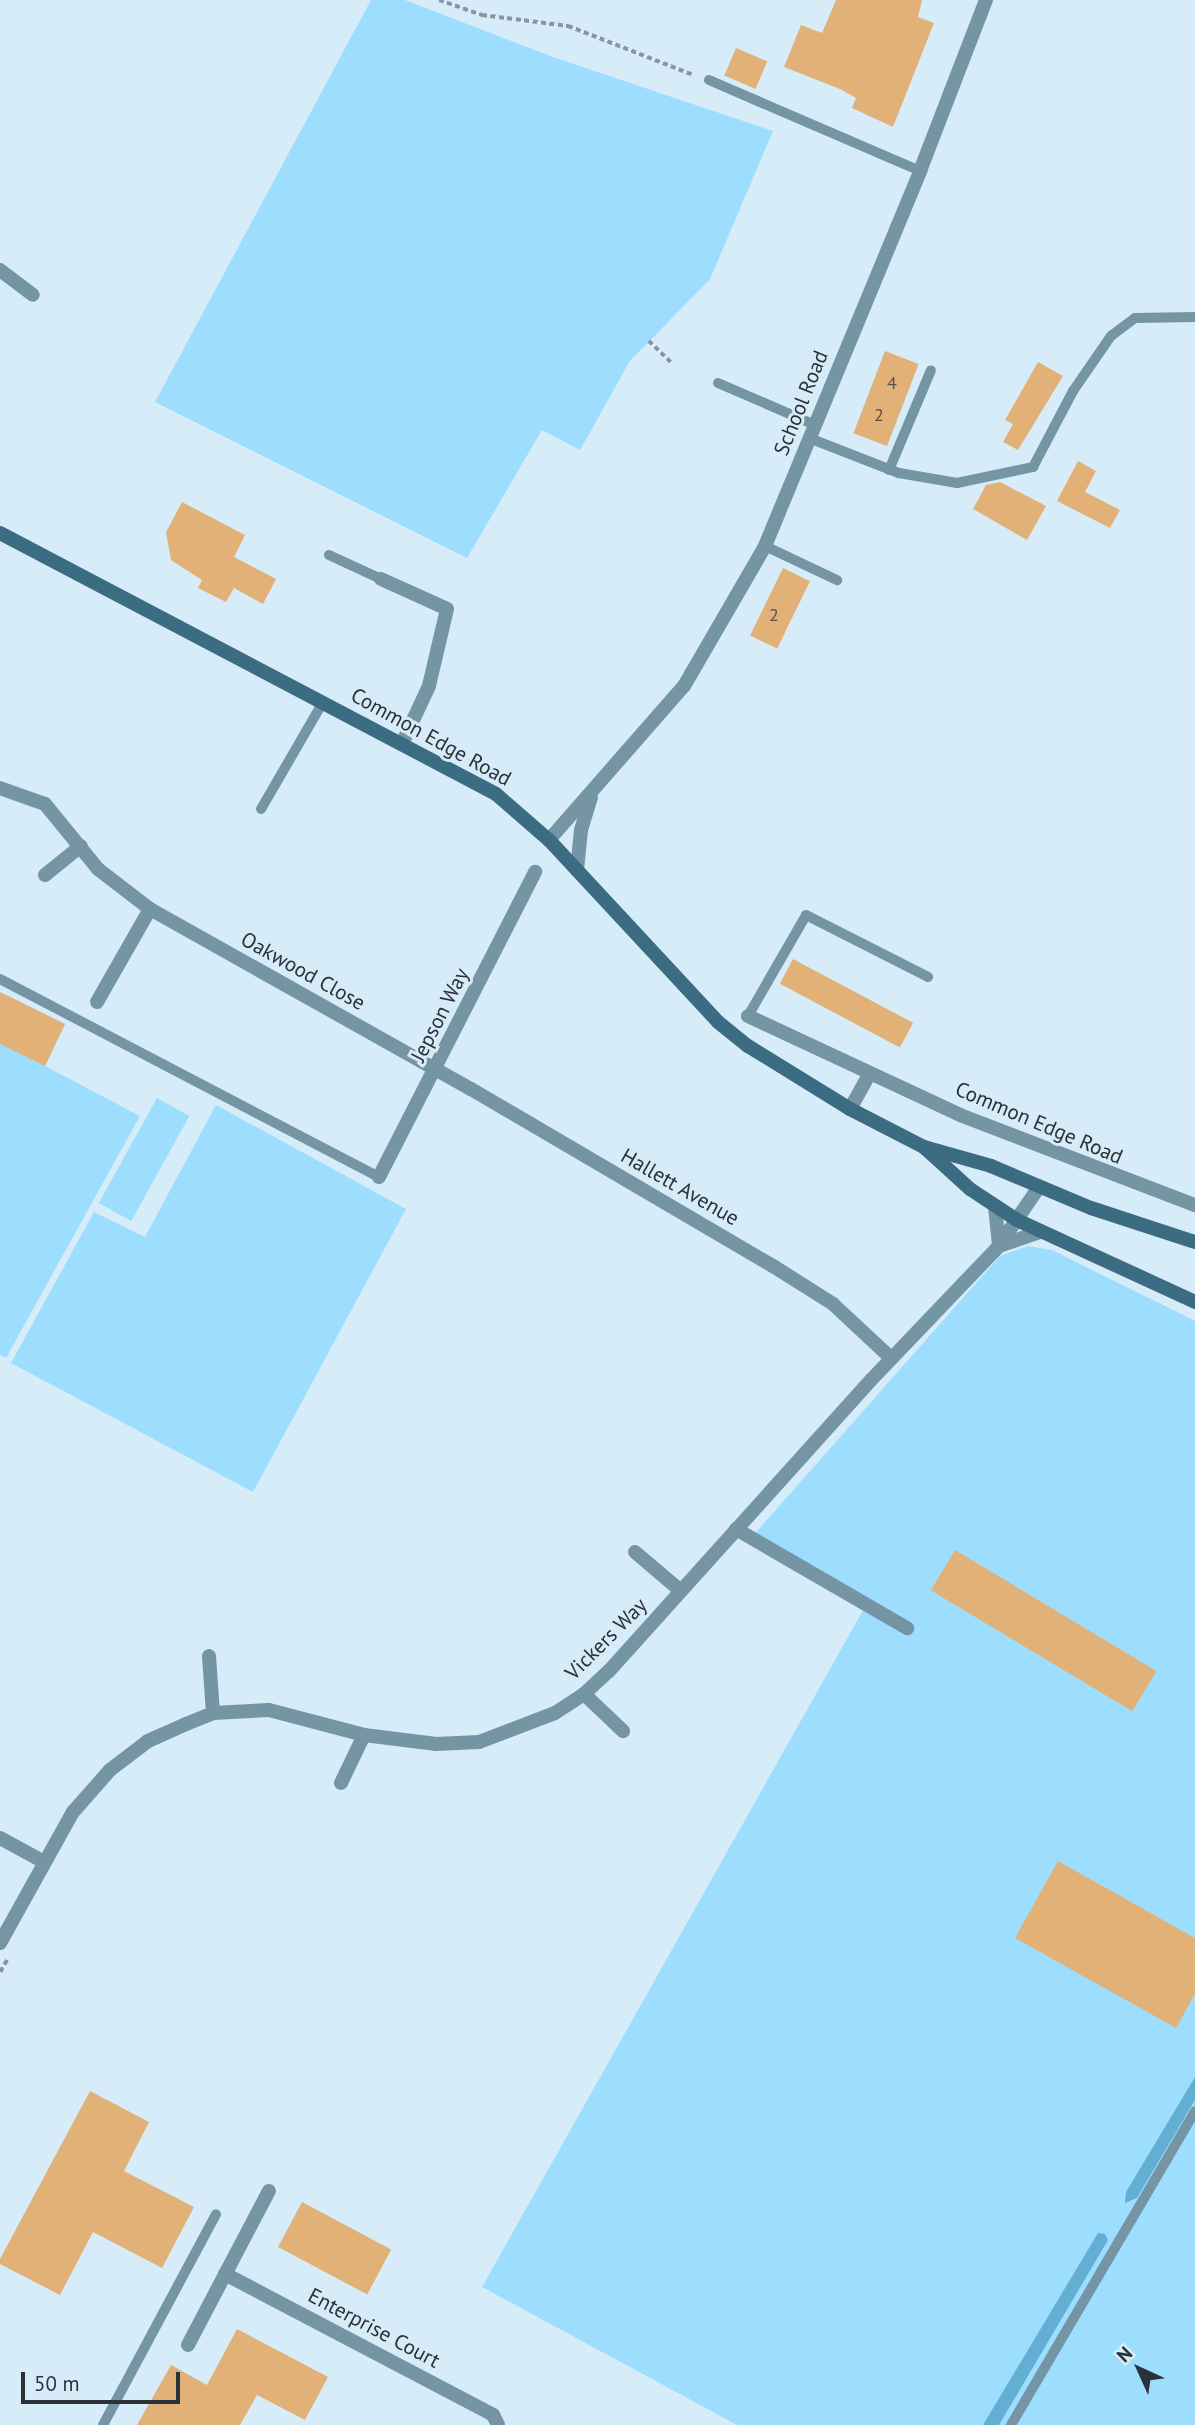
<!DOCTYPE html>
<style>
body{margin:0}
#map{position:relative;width:1195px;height:2425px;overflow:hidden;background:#d6ecf8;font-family:"PT Sans",sans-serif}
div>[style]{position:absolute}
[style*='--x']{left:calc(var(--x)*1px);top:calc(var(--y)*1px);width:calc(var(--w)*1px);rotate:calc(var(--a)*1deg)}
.green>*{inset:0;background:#9ddeff;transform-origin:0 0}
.forest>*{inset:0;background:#63afd4}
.building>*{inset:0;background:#e1b178;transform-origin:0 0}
.path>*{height:3.5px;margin-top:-1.75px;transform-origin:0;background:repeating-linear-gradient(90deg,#87969f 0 5px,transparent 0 8.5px)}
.service>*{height:10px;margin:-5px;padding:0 5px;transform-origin:5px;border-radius:5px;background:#7594a4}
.minor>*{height:14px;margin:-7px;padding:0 7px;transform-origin:7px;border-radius:7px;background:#7594a4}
.tertiary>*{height:14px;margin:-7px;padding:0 7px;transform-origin:7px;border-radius:7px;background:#7594a4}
.secondary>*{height:14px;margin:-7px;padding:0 7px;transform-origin:7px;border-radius:7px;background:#3c6c82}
span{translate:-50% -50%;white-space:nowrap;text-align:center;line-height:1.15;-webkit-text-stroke:6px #d6ecf8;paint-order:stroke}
.number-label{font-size:18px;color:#585247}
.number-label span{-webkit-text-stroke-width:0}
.street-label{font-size:21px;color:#2a3237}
.north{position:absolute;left:1104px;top:2334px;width:70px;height:70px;-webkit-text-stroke:5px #d6ecf8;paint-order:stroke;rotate:315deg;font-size:19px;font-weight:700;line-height:28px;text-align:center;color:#2a3237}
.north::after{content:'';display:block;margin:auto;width:24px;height:32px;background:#2a3237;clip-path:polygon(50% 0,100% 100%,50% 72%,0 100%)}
.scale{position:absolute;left:21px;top:2372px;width:159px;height:32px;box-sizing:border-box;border:4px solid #2a3237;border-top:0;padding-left:9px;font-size:21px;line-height:24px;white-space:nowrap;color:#2a3237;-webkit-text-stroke:5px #d6ecf8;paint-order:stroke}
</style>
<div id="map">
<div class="green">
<i style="clip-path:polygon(371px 0,405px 0,553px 57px,773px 131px,710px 279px,630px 361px,580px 450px,542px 430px,467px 558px,155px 402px)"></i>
<i style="clip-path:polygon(0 992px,65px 1024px,45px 1066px,140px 1116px,6px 1358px,0 1355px)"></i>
<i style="left:157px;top:1098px;width:37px;height:120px;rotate:29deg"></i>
<i style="clip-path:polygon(216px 1105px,406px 1209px,253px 1492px,11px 1363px,94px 1212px,145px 1237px)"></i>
<i style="clip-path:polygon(1028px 1246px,1052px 1250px,1195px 1321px,1195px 2425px,737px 2425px,482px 2287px,866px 1605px,751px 1538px,1000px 1256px)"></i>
</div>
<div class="forest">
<i style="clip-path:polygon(1195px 2077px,1195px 2100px,1137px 2198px,1125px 2203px,1126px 2192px)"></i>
<i style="clip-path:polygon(1098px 2233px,1105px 2234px,1108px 2240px,999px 2425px,983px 2425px)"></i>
</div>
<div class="building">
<i style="clip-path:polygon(836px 0,922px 0,918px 17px,934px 23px,893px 127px,852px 108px,856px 98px,840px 89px,784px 67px,801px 25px,822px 33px)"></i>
<i style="left:736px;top:48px;width:34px;height:30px;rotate:23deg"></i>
<i style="left:885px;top:351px;width:36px;height:88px;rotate:21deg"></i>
<i style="clip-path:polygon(1038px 362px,1063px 376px,1018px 450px,1003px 442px,1013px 424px,1005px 420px)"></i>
<i style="clip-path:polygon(1078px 461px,1096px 471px,1085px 492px,1120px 510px,1110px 528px,1057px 501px)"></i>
<i style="clip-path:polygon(1000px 482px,1046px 506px,1027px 540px,973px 509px,986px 485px)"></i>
<i style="clip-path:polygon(182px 502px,245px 535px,234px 557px,276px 579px,263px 604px,234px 588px,226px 602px,198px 588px,202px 580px,171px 560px,166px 532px)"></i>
<i style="left:783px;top:568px;width:30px;height:75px;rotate:26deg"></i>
<i style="left:793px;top:959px;width:136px;height:28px;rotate:28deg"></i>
<i style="clip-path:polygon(0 992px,65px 1024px,45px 1066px,0 1044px)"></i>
<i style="left:955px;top:1550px;width:235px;height:47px;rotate:31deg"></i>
<i style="clip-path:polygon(1058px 1861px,1195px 1938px,1195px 1994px,1176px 2028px,1015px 1938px)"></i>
<i style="clip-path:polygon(90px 2091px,149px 2122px,124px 2171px,194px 2207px,162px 2268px,93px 2232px,60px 2295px,0 2264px,0 2259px)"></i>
<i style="left:302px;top:2202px;width:101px;height:51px;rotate:28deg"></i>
<i style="clip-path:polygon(237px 2329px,328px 2377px,305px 2420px,257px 2395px,240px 2425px,137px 2425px,171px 2365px,207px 2385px)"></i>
</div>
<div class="path">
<i style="--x:439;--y:0;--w:46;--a:19.2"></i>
<i style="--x:482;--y:15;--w:87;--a:7.3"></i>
<i style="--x:568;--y:26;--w:135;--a:21.3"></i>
<i style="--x:649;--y:341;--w:33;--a:44"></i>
<i style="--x:0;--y:1972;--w:16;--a:-60"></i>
</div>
<div class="service">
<i style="--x:709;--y:80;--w:230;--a:23.3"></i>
<i style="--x:718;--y:383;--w:106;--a:23.4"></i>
<i style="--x:809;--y:438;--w:97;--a:21.3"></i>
<i style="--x:899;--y:473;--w:59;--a:9.8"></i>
<i style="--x:957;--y:483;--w:78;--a:-11.9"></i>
<i style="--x:1033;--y:467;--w:86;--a:-62.2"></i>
<i style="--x:1073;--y:391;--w:67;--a:-55.4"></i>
<i style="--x:1111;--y:336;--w:30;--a:-37"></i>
<i style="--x:1135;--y:318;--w:60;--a:-1"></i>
<i style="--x:889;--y:470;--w:108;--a:-67.2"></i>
<i style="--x:765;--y:546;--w:80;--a:25.3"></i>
<i style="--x:329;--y:555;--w:57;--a:24.8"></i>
<i style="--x:261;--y:809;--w:124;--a:-59.9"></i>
<i style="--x:0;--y:979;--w:428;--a:27.6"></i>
<i style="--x:748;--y:1016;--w:116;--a:-60.1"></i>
<i style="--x:806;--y:915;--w:137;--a:26.9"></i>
<i style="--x:103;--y:2425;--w:239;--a:-61.8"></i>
<i style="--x:1011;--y:2425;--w:364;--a:-59.6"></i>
</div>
<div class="minor">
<i style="--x:0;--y:270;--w:41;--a:37.1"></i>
<i style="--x:381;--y:579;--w:72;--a:24.4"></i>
<i style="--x:447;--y:609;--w:79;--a:103.2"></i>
<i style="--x:429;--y:686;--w:64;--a:115"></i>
<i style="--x:0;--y:788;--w:48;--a:19.6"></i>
<i style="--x:45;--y:804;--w:84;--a:50.8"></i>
<i style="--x:98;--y:869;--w:66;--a:37.6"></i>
<i style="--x:150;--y:909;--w:368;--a:29.3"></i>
<i style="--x:471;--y:1089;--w:350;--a:30.4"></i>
<i style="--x:773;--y:1266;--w:71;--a:32.3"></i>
<i style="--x:833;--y:1304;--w:79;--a:43"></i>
<i style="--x:45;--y:875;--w:46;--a:-38.9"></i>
<i style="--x:97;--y:1002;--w:107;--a:-60.3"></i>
<i style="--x:748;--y:1016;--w:234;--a:25"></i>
<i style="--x:960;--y:1115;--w:252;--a:21"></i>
<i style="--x:850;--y:1109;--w:41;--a:-60.9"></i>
<i style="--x:379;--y:1177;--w:343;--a:-62.9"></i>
<i style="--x:995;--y:1207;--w:39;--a:84"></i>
<i style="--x:1002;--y:1245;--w:39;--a:-19"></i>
<i style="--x:736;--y:1529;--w:198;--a:30.1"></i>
<i style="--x:635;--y:1552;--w:60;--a:40.3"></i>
<i style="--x:209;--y:1656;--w:57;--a:86"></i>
<i style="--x:584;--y:1694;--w:54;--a:43.5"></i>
<i style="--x:341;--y:1783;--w:53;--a:-64.4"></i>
<i style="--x:0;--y:1838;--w:50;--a:28.6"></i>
<i style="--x:0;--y:1943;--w:150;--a:-60.9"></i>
<i style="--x:73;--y:1812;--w:56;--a:-48.6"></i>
<i style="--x:110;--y:1770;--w:48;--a:-37.3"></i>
<i style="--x:148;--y:1741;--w:42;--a:-24.1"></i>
<i style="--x:186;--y:1724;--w:29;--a:-22"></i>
<i style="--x:213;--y:1713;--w:56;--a:-3.1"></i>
<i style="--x:269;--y:1710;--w:98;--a:14.7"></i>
<i style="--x:364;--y:1735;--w:73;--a:7.1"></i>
<i style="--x:436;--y:1744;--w:43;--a:-2.7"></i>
<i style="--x:479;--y:1742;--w:81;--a:-20.9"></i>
<i style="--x:555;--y:1713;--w:35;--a:-33"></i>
<i style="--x:584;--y:1694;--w:34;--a:-43"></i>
<i style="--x:609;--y:1671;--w:392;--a:-48"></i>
<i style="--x:871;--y:1380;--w:184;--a:-46.3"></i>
<i style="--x:998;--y:1247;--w:73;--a:-55.7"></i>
<i style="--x:225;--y:2274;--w:303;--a:27.7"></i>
<i style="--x:493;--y:2415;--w:11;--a:63"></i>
<i style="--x:188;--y:2345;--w:174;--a:-62.3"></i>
</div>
<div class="tertiary">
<i style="--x:549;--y:840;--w:205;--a:-48.8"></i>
<i style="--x:684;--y:686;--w:162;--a:-59.9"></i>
<i style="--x:765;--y:546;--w:406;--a:-67.5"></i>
<i style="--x:920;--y:171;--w:183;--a:-68.9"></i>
<i style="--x:577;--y:870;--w:40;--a:-84.3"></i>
<i style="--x:581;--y:830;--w:34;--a:-73"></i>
</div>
<div class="secondary">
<i style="--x:0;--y:533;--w:560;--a:27.75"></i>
<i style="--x:496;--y:794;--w:70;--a:41"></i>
<i style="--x:549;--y:840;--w:248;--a:47.1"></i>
<i style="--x:718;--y:1022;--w:38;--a:39"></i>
<i style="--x:748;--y:1046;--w:120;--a:31.7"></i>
<i style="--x:850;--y:1109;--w:83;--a:27.2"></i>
<i style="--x:924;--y:1147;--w:70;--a:15.8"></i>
<i style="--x:991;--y:1166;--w:108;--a:22.8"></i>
<i style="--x:1091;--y:1208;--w:109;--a:18.1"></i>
<i style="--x:925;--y:1148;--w:61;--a:42.3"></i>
<i style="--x:970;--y:1189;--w:56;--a:33.4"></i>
<i style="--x:1017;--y:1220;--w:196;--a:24.7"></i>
</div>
<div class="number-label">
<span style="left:892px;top:383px">4</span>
<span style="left:879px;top:415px">2</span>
<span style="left:774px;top:615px">2</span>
</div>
<div class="street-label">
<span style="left:801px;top:403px;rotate:-68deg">School Road</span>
<span style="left:431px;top:737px;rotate:29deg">Common Edge Road</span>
<span style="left:303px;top:971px;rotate:29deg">Oakwood Close</span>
<span style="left:440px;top:1015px;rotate:-63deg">Jepson Way</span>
<span style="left:1039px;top:1123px;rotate:23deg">Common Edge Road</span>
<span style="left:680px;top:1187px;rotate:30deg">Hallett Avenue</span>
<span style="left:606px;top:1639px;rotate:-45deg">Vickers Way</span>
<span style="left:374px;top:2328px;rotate:28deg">Enterprise Court</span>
</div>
<div class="north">N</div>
<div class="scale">50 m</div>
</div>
